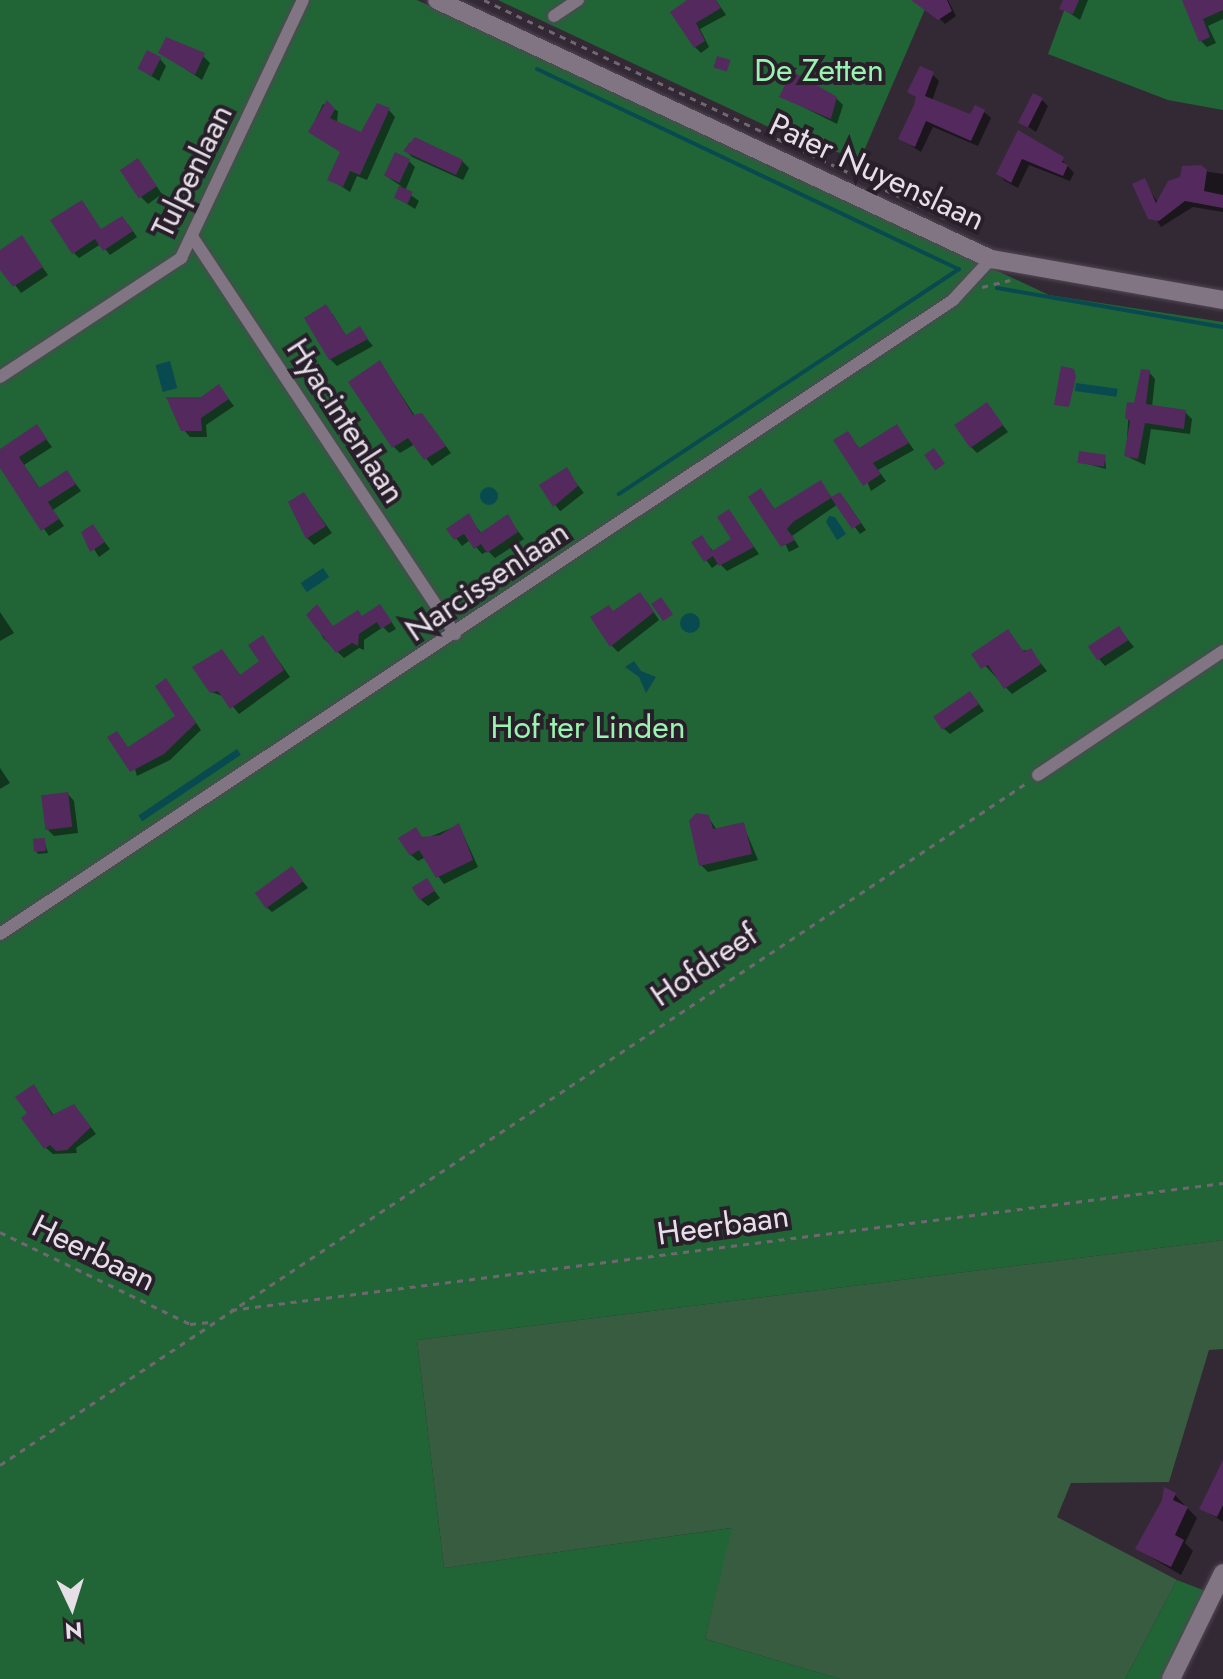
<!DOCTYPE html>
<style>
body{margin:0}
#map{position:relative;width:1223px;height:1679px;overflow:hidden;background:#332935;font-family:Jost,sans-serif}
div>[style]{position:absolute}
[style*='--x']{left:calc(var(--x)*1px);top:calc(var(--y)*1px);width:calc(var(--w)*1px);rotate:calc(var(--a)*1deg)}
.green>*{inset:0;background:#375c40}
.forest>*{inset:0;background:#216537}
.water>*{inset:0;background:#084a50;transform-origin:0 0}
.round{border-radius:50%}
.shadow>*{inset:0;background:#0007;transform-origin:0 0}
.stream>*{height:4px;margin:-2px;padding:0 2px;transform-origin:2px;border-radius:2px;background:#084a50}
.building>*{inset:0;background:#54295e;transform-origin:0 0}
.path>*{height:3px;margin-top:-1.5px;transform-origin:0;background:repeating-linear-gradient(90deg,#706771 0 6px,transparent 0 12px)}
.roads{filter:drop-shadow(0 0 2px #504752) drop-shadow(0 0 2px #504752)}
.street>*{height:12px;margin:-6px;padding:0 6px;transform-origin:6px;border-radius:6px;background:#817584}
.secondary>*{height:18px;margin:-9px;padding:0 9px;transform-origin:9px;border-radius:9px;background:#817584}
span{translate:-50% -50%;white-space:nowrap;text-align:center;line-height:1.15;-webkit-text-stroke:8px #291f2b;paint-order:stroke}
.park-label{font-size:32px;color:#98f4ae}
.street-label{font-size:32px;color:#e6dfe7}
.north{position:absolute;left:32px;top:1567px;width:80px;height:80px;-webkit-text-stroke:6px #291f2b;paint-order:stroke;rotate:176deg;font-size:22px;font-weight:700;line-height:32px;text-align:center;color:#e6dfe7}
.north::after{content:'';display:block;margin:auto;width:28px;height:36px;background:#e6dfe7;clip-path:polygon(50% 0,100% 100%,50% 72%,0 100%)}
</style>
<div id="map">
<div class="green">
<i style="clip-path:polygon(1223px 1240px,1223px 1349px,1209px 1350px,1169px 1482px,1071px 1483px,1057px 1517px,1177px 1580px,1125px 1679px,840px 1679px,705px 1639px,731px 1528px,444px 1568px,417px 1340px)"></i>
</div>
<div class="forest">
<i style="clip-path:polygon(0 0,417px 0,1049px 295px,1223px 322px,1223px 1240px,417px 1340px,444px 1568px,732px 1528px,705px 1639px,840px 1679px,0 1679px)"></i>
<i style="clip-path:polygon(498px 0,929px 0,860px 160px,775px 130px)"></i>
<i style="clip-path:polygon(1068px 0,1223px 0,1223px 110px,1168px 100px,1048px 54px)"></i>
<i style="clip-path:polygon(1177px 1580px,1208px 1592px,1165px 1679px,1125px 1679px)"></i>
</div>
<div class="water">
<i style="left:170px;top:361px;width:28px;height:15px;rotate:75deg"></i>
<i style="left:1076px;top:383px;width:42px;height:8px;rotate:8deg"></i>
<i class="round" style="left:480px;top:487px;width:18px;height:18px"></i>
<i style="clip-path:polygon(829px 516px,835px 517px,846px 534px,837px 540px,826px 522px)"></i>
<i style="left:323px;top:568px;width:11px;height:27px;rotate:56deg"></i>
<i class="round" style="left:680px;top:613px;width:20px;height:20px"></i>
<i style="clip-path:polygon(634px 661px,641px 671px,656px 677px,646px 693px,639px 677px,625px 667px)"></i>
<i style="left:237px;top:749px;width:7px;height:119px;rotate:56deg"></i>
</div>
<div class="shadow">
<i style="clip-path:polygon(691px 0,716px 0,726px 15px,700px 29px,709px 47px,701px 53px,695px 47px)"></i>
<i style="clip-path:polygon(930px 0,948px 0,956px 16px,945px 24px,927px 6px)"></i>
<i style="clip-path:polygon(1065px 0,1088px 0,1080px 20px,1062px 8px)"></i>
<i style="clip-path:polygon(1184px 0,1223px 0,1223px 19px,1208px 26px,1216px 43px,1207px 47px,1200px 40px)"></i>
<i style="clip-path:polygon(161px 53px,203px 56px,210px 63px,202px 80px)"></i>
<i style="clip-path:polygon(160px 59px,166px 66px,159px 81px,140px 69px)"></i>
<i style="clip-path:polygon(932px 74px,939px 81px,932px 101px,971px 117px,984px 112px,991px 118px,978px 146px,933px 127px,921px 152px,901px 139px,918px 99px,910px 91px)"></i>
<i style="clip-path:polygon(781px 96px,836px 98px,843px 105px,837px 124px)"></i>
<i style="clip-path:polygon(1042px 100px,1048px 106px,1036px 132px,1021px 122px)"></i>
<i style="clip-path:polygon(323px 104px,338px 111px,337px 123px,362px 135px,389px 110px,395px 117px,367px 180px,357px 176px,350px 192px,330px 179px,342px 153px,310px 131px)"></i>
<i style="clip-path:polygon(1018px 133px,1061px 159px,1074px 173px,1070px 181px,1029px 165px,1018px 188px,1005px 181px,998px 174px)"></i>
<i style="clip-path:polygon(409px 143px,462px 161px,469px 168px,463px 180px,412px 157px,405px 150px)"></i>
<i style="clip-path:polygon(138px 160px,162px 194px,148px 204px,141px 197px)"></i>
<i style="clip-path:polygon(409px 161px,415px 167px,405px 191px,419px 201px,415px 209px,396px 197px,401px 186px,386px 176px)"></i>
<i style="clip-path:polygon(1184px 168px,1223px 174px,1223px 212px,1193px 207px,1161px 227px,1135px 185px,1144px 181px,1158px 203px,1182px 179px)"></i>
<i style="clip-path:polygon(128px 224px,137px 237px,110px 255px,101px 244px,79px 258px,74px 253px,102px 231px)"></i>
<i style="clip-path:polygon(22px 238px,48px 275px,21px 293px,0 264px,0 252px)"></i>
<i style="clip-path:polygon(332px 313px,347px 337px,359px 329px,373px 346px,337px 366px,330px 359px)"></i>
<i style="clip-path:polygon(380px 362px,415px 416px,428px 422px,451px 453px,432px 466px,415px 444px,400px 453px,394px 447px)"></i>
<i style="clip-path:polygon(1149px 372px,1155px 379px,1152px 407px,1185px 412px,1192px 419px,1190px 434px,1151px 429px,1145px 465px,1126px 456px,1129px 405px,1136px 406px)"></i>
<i style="clip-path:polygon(219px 387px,234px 406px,206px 425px,207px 437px,190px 437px,183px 429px,202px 399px)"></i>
<i style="clip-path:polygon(987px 404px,1008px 432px,977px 453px,970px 446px)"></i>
<i style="clip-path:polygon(897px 426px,914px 450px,878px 470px,886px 481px,871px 491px,847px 433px,860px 449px)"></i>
<i style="clip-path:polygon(37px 427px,52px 447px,24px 465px,40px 489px,67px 472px,81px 491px,53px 510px,64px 526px,49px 536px,0 465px,0 451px)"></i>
<i style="clip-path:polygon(1105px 457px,1106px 469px,1080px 462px)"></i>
<i style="left:566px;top:470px;width:29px;height:30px;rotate:52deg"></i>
<i style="clip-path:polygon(820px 483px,833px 499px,846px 501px,866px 530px,860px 534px,838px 504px,792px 536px,799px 547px,789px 552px,761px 491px,776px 511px)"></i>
<i style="clip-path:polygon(304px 494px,332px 533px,314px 545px,307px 538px)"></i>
<i style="clip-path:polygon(729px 512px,759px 554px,727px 571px,719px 563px,712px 568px,693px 542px,701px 537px,714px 552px,734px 539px)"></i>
<i style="clip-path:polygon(468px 516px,482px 534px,507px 517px,524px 539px,495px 558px,488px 551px,482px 554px,470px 540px,462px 546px,449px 529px)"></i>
<i style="clip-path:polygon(93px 527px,110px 549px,99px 557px,84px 533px)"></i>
<i style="clip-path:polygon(647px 602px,659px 620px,618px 652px,612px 646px,614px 613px)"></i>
<i style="clip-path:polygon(310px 611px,334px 628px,385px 612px,396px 629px,389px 633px,383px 627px,364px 640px,364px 650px,359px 648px,344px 658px,323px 638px)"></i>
<i style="clip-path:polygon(0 612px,14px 633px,0 641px)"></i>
<i style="clip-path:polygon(1119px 629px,1134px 647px,1105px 666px,1099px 659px)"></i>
<i style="clip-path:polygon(263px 638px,290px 677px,239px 714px,225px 697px,211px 692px,222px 651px,241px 676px,262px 662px)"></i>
<i style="clip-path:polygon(1030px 650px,1047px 671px,1012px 694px,974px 654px)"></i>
<i style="clip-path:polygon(171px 687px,201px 730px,170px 760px,137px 776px,129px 748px,178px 717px)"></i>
<i style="clip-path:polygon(976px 700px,984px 711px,950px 734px,943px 728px)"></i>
<i style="clip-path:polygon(0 768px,10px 783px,0 789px)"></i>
<i style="clip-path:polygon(68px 794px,74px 801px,78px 833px,54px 836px,47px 829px)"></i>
<i style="clip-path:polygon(708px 817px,717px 830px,743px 824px,758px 860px,708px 872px,701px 865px)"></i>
<i style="clip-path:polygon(459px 825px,478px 867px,444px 884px,424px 858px,418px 861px,411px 855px,415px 830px,424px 839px)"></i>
<i style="clip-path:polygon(44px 840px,48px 853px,38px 854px,36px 851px)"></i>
<i style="clip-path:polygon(292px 868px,308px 888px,272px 912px,265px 906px)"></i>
<i style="clip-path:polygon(427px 881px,440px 898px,428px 906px,421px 900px)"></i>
<i style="clip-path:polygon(34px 1086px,54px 1116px,80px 1113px,96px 1134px,76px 1148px,77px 1153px,53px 1154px,46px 1148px,30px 1114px)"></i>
<i style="clip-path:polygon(1223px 1475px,1223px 1522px,1202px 1508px)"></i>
<i style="clip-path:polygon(1175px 1495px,1197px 1518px,1185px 1543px,1193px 1551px,1181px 1575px,1137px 1549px)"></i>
</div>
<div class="stream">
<i style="--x:537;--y:69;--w:467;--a:25.4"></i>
<i style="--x:959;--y:269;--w:408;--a:146.5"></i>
<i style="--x:997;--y:288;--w:229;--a:9.8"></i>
</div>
<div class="building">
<i style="clip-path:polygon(687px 0,716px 0,721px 8px,696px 23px,705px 41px,694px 48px,670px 12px)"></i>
<i style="clip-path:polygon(911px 0,947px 0,952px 11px,938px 20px)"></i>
<i style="clip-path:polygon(1063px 0,1079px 0,1073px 14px,1059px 9px)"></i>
<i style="clip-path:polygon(1182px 0,1223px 0,1223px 10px,1203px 19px,1210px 37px,1199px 42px)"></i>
<i style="clip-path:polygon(166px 37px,205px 53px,195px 75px,158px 53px)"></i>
<i style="left:147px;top:50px;width:16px;height:21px;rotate:27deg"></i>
<i style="left:717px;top:56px;width:14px;height:12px;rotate:17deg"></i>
<i style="clip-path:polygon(920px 66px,934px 72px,925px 96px,970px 114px,975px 105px,985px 110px,971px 141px,926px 121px,915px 147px,898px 139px,914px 105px,916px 97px,907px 92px)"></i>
<i style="clip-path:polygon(792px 71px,837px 97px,831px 119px,779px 97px)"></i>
<i style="left:1033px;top:93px;width:11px;height:33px;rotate:27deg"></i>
<i style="clip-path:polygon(327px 100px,335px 109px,330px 118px,361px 132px,377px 103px,390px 108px,360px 175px,350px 171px,343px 187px,327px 180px,340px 152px,308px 132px)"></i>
<i style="clip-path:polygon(1018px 130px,1064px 157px,1062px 162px,1068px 165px,1063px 176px,1022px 159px,1011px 183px,996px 174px)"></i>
<i style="clip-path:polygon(415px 137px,463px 160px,456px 175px,403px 151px)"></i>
<i style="left:395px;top:152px;width:17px;height:26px;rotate:25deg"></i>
<i style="left:138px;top:158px;width:34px;height:22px;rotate:56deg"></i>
<i style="clip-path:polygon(1201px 165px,1207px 170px,1204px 191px,1223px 195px,1223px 208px,1185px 201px,1159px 221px,1148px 219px,1132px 184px,1145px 178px,1156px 203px,1168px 181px,1180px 177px,1182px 166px)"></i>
<i style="left:399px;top:186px;width:15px;height:13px;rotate:23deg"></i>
<i style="clip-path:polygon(82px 200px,101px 229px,122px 216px,133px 231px,103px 251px,95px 239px,72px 254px,50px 220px)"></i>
<i style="clip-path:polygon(22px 235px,43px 267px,13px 287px,0 270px,0 250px)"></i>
<i style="clip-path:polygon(326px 304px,346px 335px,360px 326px,368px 339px,329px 360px,304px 318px)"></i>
<i style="clip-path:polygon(380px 360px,413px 415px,422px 413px,446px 446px,424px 460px,408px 438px,392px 448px,348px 382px)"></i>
<i style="clip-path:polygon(1061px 366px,1074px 369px,1076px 377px,1069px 407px,1054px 405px)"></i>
<i style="clip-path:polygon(1141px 369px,1150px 370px,1146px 404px,1186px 410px,1184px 429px,1145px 423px,1138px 459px,1124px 456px,1130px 421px,1125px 418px,1127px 402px,1134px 403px)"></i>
<i style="clip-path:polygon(219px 384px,229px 399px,201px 418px,202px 431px,181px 431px,166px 397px,201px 397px)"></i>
<i style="left:987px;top:402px;width:28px;height:40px;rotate:55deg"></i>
<i style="clip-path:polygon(37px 424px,47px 439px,19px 457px,39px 488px,67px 470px,76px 484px,48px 502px,59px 519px,41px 531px,0 468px,0 449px)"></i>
<i style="clip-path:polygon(897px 424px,909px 443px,873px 463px,881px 474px,863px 486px,833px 440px,848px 431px,859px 448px)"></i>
<i style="left:934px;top:448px;width:19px;height:12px;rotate:55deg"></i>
<i style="left:1079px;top:451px;width:27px;height:12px;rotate:8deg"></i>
<i style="clip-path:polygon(567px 467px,578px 486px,553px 507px,539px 485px)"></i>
<i style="clip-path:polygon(821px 480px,831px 497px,840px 492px,861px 523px,852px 529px,831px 498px,793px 522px,787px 529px,795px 540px,781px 547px,748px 497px,761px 488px,774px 509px)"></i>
<i style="clip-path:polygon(304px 492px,326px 526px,306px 539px,288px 502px)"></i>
<i style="clip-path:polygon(729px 509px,754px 547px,719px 566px,713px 556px,704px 562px,691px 542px,702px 535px,712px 551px,731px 539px,717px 517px)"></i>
<i style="clip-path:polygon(469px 513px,480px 533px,508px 514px,518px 532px,487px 553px,481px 544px,474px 549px,464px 534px,454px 540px,446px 529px)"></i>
<i style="clip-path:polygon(93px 524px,105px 542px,90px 552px,81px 532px)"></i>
<i style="clip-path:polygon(640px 592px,654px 612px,610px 647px,590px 617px,609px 605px,613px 611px)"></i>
<i style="left:661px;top:597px;width:21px;height:12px;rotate:55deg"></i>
<i style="clip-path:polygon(317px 604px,333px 626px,358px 610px,362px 616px,380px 604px,392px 622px,381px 629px,377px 622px,359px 634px,358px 646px,352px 643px,336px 653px,306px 615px)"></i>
<i style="left:1119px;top:626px;width:17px;height:37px;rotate:57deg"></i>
<i style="clip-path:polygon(1008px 629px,1024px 652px,1031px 648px,1041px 664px,1004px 689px,988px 665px,981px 669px,971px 654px)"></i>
<i style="clip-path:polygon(263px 635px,284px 670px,230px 709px,218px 691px,210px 693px,192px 667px,222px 649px,240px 675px,259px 661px,248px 645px)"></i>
<i style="clip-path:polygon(166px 678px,196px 723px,164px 754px,130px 772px,107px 737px,117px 731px,128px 747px,175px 716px,155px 686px)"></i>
<i style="left:970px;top:691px;width:16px;height:45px;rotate:55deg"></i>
<i style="left:68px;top:792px;width:35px;height:27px;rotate:83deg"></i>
<i style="clip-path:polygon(696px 813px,709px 815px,713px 829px,744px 822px,752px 854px,699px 866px,689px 821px)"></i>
<i style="clip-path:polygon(459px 823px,473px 860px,436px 878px,419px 850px,410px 856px,398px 838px,416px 827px,422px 837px,440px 835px)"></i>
<i style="left:45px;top:838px;width:13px;height:12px;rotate:86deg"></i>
<i style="left:292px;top:866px;width:19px;height:46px;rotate:54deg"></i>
<i style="left:427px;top:878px;width:15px;height:18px;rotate:58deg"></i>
<i style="clip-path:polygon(34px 1084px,52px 1115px,74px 1104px,91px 1127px,67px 1150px,56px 1151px,50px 1145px,44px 1149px,21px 1118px,27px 1113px,15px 1097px)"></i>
<i style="clip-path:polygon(1223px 1460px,1223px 1505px,1217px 1517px,1199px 1509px)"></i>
<i style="clip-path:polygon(1164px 1487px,1176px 1493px,1173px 1500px,1188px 1507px,1175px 1535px,1184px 1540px,1171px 1567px,1135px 1549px,1162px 1500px)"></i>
</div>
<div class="path">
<i style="--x:484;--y:0;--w:512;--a:25.31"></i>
<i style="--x:982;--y:287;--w:29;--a:-14"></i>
<i style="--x:0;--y:1232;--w:211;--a:25.8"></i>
<i style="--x:190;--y:1324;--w:20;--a:-6"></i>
<i style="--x:231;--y:1310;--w:1000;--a:-7.3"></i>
<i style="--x:0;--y:1465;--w:1234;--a:-33.6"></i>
</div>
<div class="roads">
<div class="street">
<i style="--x:554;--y:16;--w:29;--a:-34"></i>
<i style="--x:193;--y:238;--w:475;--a:56.5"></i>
<i style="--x:0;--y:377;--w:217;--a:-33.3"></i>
<i style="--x:181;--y:258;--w:285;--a:-64.7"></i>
<i style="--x:1038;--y:775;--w:223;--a:-33.8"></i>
<i style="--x:0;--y:934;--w:1145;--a:-33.63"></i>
<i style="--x:953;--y:300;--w:56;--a:-47.2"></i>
</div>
<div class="secondary">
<i style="--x:437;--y:0;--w:612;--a:25.06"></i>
<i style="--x:991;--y:259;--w:236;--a:10"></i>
<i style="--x:1171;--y:1679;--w:118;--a:-63.9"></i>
</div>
</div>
<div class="park-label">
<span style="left:819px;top:70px">De Zetten</span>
<span style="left:588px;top:727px">Hof ter Linden</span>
</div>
<div class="street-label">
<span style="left:192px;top:171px;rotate:-64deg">Tulpenlaan</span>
<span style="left:877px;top:172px;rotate:25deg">Pater Nuyenslaan</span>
<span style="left:346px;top:421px;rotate:57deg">Hyacintenlaan</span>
<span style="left:487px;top:581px;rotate:-34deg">Narcissenlaan</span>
<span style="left:704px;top:965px;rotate:-34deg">Hofdreef</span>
<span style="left:723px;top:1225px;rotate:-8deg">Heerbaan</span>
<span style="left:94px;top:1253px;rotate:26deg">Heerbaan</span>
</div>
<div class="north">N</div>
</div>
